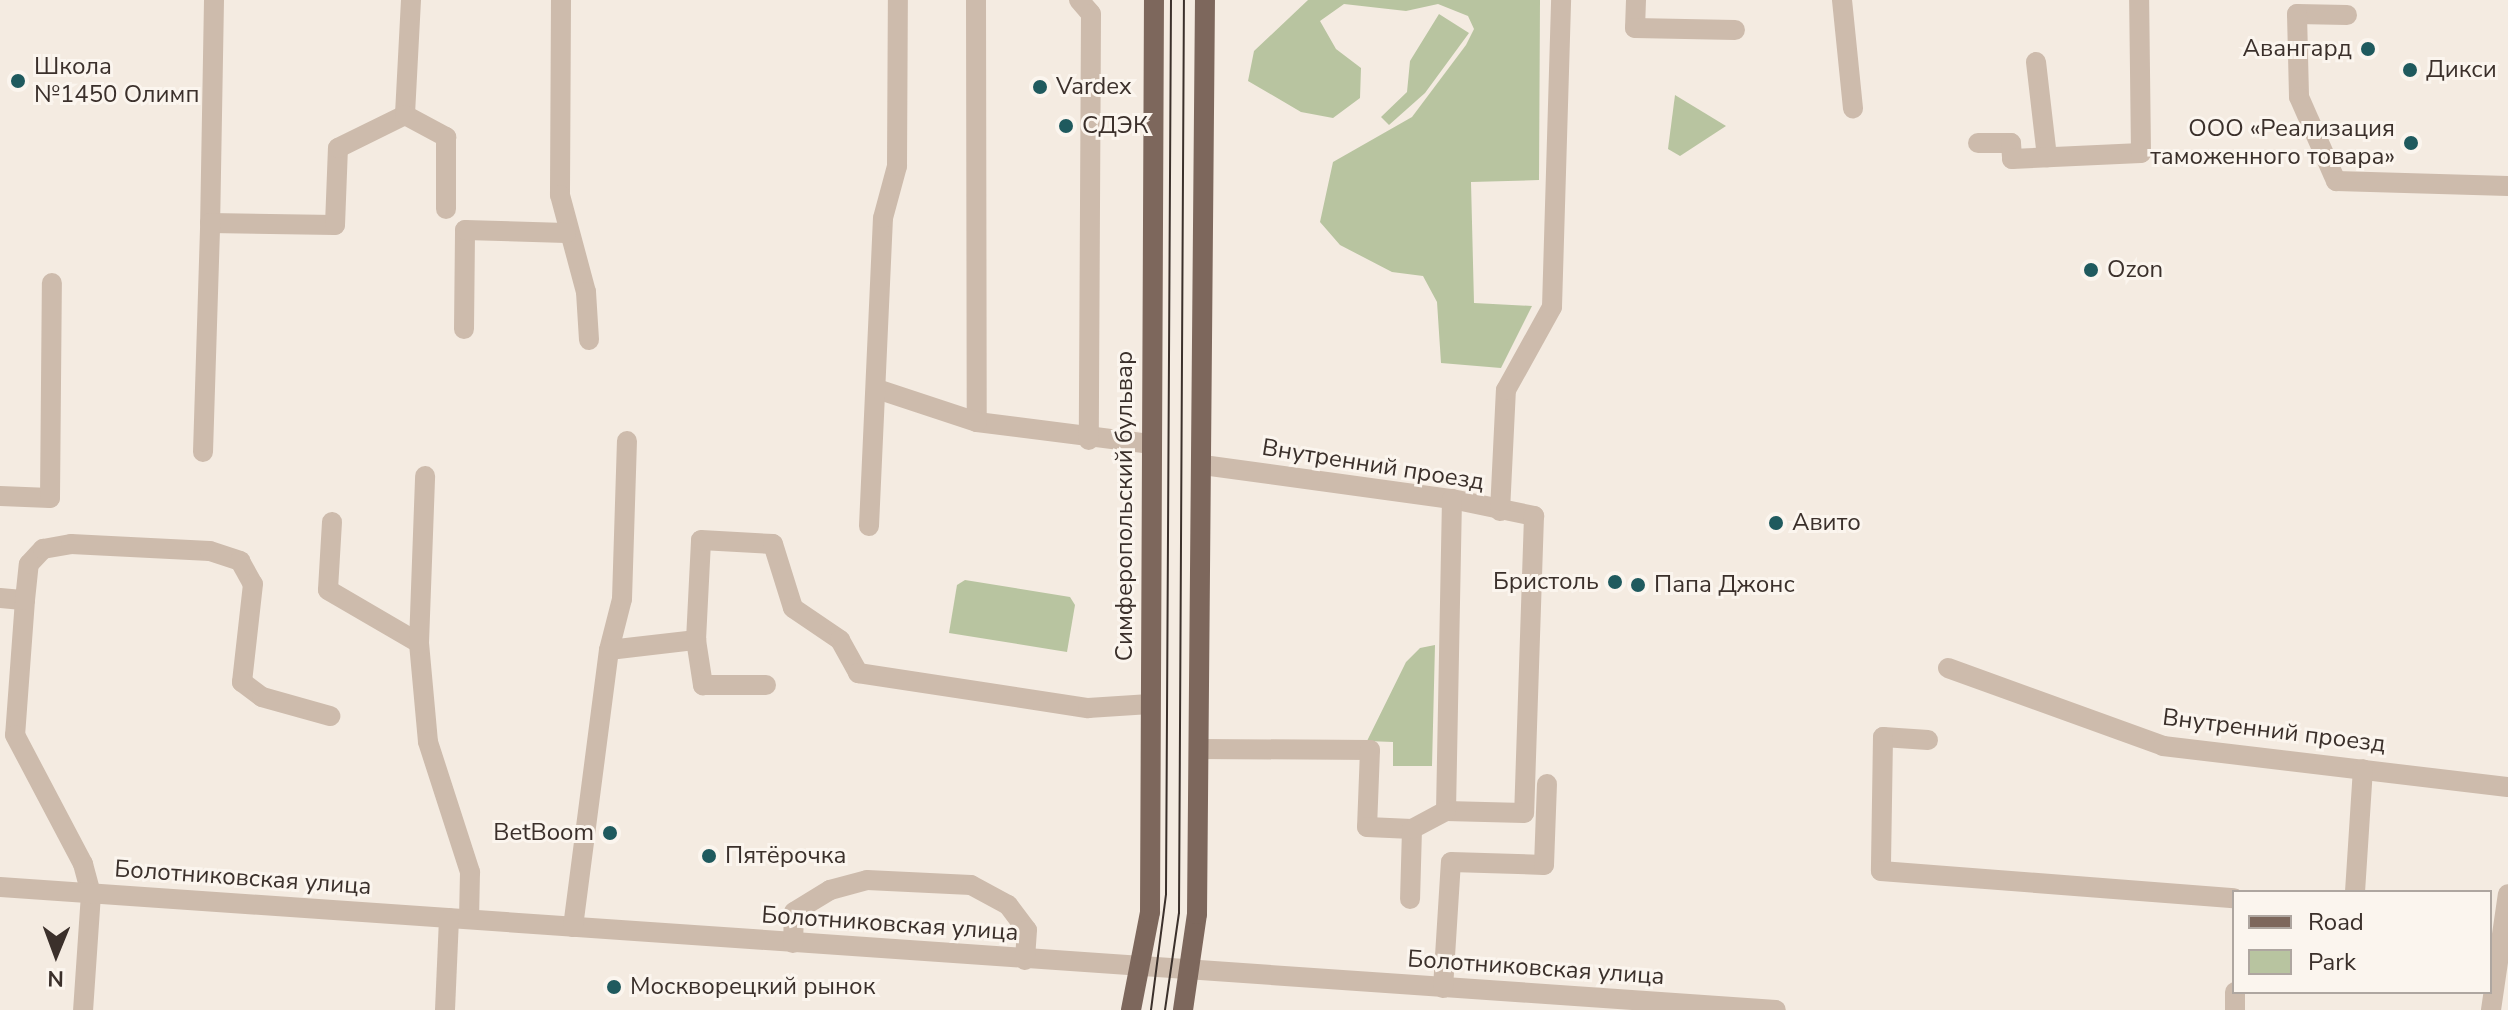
<!DOCTYPE html>
<meta charset="utf-8">
<style>
body{margin:0}
#map{position:relative;width:2508px;height:1010px;overflow:hidden;background:#f4ebe1;font-family:"Nunito Sans",sans-serif}
div>[style]{position:absolute}
[style*='--x']{left:calc(var(--x)*1px);top:calc(var(--y)*1px);width:calc(var(--w)*1px);rotate:calc(var(--a)*1deg)}
.green>*{inset:0;background:#b8c4a0}
.minor>*{height:20px;margin:-10px;padding:0 10px;transform-origin:10px;border-radius:10px;background:#cdbbac}
.major>*{height:20px;margin:-10px;padding:0 10px;transform-origin:10px;border-radius:10px;background:#7d675c}
.tram>*{height:2px;margin:-1px;padding:0 1px;transform-origin:1px;border-radius:1px;background:#3b302b}
.dots>*{width:22px;height:22px;translate:-50% -50%;box-sizing:border-box;border:4px solid #fbf5ee;border-radius:50%}
span{translate:-50% -50%;white-space:nowrap;text-align:center;line-height:1.15;-webkit-text-stroke:6px #fbf5ee;paint-order:stroke}
.poi-label{font-size:24px;color:#3b302b}
.right{translate:-100% -50%;text-align:right}
.left{translate:0 -50%;text-align:left}
.street-label{font-size:24px;color:#3b302b}
.legend{position:absolute;left:2232px;top:890px;width:260px;height:104px;box-sizing:border-box;background:#fbf5ee;border:2px solid #aea6a0;margin:0;padding:10px 14px;list-style:none;font-size:24px;color:#3b302b}
.legend li{display:flex;align-items:center;gap:16px;height:40px}
.legend b{width:40px;border:2px solid #aea6a0}
.north{position:absolute;left:16px;top:914px;width:80px;height:80px;-webkit-text-stroke:6px #fbf5ee;paint-order:stroke;rotate:181deg;font-size:22px;font-weight:700;line-height:32px;text-align:center;color:#3b302b}
.north::after{content:'';display:block;margin:auto;width:28px;height:36px;background:#3b302b;clip-path:polygon(50% 0,100% 100%,50% 72%,0 100%)}
</style>
<div id="map">
<div class="green">
<i style="clip-path:polygon(1308px 0,1540px 0,1539px 180px,1471px 182px,1474px 303px,1532px 306px,1501px 368px,1441px 363px,1437px 302px,1423px 276px,1392px 272px,1340px 245px,1320px 222px,1333px 162px,1412px 117px,1466px 45px,1474px 29px,1468px 16px,1438px 4px,1406px 11px,1344px 4px,1320px 21px,1336px 49px,1361px 68px,1360px 98px,1333px 118px,1301px 112px,1248px 81px,1254px 51px)"></i>
<i style="clip-path:polygon(1439px 14px,1469px 33px,1425px 93px,1389px 125px,1381px 117px,1407px 92px,1410px 61px)"></i>
<i style="clip-path:polygon(1675px 95px,1726px 126px,1680px 156px,1668px 149px)"></i>
<i style="clip-path:polygon(965px 580px,1070px 597px,1075px 605px,1067px 652px,949px 633px,957px 585px)"></i>
<i style="clip-path:polygon(1435px 645px,1432px 766px,1393px 766px,1393px 742px,1367px 741px,1406px 662px,1420px 648px)"></i>
</div>
<div class="minor">
<i style="--x:214;--y:0;--w:223;--a:91"></i>
<i style="--x:210;--y:223;--w:125;--a:0.9"></i>
<i style="--x:335;--y:225;--w:77;--a:-87.8"></i>
<i style="--x:338;--y:148;--w:75;--a:-26.2"></i>
<i style="--x:411;--y:0;--w:115;--a:93"></i>
<i style="--x:405;--y:115;--w:47;--a:28.2"></i>
<i style="--x:446;--y:137;--w:72;--a:90"></i>
<i style="--x:561;--y:0;--w:195;--a:90.3"></i>
<i style="--x:560;--y:195;--w:100;--a:75"></i>
<i style="--x:586;--y:292;--w:48;--a:86.4"></i>
<i style="--x:976;--y:0;--w:422;--a:89.9"></i>
<i style="--x:977;--y:422;--w:174;--a:7.2"></i>
<i style="--x:1079;--y:0;--w:18;--a:49"></i>
<i style="--x:1091;--y:14;--w:426;--a:90.3"></i>
<i style="--x:1636;--y:0;--w:28;--a:92"></i>
<i style="--x:1635;--y:28;--w:100;--a:1.1"></i>
<i style="--x:1842;--y:0;--w:109;--a:84.2"></i>
<i style="--x:2347;--y:15;--w:50;--a:-178.9"></i>
<i style="--x:2297;--y:14;--w:83;--a:88.6"></i>
<i style="--x:2299;--y:97;--w:92;--a:66.2"></i>
<i style="--x:2336;--y:181;--w:172;--a:1.7"></i>
<i style="--x:2036;--y:62;--w:96;--a:83.4"></i>
<i style="--x:1978;--y:143;--w:33;--a:0"></i>
<i style="--x:2011;--y:143;--w:16;--a:86"></i>
<i style="--x:2012;--y:159;--w:129;--a:-2.7"></i>
<i style="--x:2141;--y:153;--w:153;--a:-90.7"></i>
<i style="--x:464;--y:329;--w:99;--a:-89.4"></i>
<i style="--x:465;--y:230;--w:101;--a:1.7"></i>
<i style="--x:880;--y:390;--w:102;--a:18.3"></i>
<i style="--x:203;--y:452;--w:229;--a:-88.2"></i>
<i style="--x:1203;--y:465;--w:251;--a:7.8"></i>
<i style="--x:1452;--y:499;--w:84;--a:11.7"></i>
<i style="--x:1534;--y:516;--w:297;--a:91.9"></i>
<i style="--x:1524;--y:813;--w:78;--a:-178.5"></i>
<i style="--x:1446;--y:811;--w:312;--a:-88.9"></i>
<i style="--x:0;--y:496;--w:50;--a:2.3"></i>
<i style="--x:50;--y:498;--w:215;--a:-89.5"></i>
<i style="--x:1500;--y:511;--w:121;--a:-87.2"></i>
<i style="--x:1506;--y:390;--w:95;--a:-61"></i>
<i style="--x:1552;--y:307;--w:307;--a:-88.3"></i>
<i style="--x:332;--y:522;--w:68;--a:93.4"></i>
<i style="--x:328;--y:590;--w:105;--a:30.2"></i>
<i style="--x:419;--y:643;--w:99;--a:84.8"></i>
<i style="--x:428;--y:742;--w:137;--a:72.1"></i>
<i style="--x:470;--y:872;--w:47;--a:91.2"></i>
<i style="--x:869;--y:526;--w:308;--a:-87.4"></i>
<i style="--x:883;--y:218;--w:54;--a:-74.9"></i>
<i style="--x:897;--y:166;--w:166;--a:-89.7"></i>
<i style="--x:0;--y:598;--w:25;--a:5"></i>
<i style="--x:25;--y:600;--w:135;--a:94.2"></i>
<i style="--x:15;--y:735;--w:146;--a:62.2"></i>
<i style="--x:83;--y:864;--w:31;--a:75"></i>
<i style="--x:91;--y:894;--w:116;--a:93.9"></i>
<i style="--x:25;--y:600;--w:36;--a:-84"></i>
<i style="--x:29;--y:564;--w:21;--a:-47"></i>
<i style="--x:43;--y:549;--w:28;--a:-10"></i>
<i style="--x:71;--y:544;--w:139;--a:2.9"></i>
<i style="--x:210;--y:551;--w:32;--a:18"></i>
<i style="--x:240;--y:561;--w:26;--a:61"></i>
<i style="--x:253;--y:584;--w:99;--a:96.4"></i>
<i style="--x:242;--y:682;--w:25;--a:37"></i>
<i style="--x:262;--y:697;--w:71;--a:15.6"></i>
<i style="--x:696;--y:640;--w:46;--a:81.2"></i>
<i style="--x:703;--y:685;--w:63;--a:0"></i>
<i style="--x:419;--y:643;--w:167;--a:-87.9"></i>
<i style="--x:609;--y:650;--w:53;--a:-75.7"></i>
<i style="--x:622;--y:599;--w:158;--a:-88.2"></i>
<i style="--x:1948;--y:668;--w:229;--a:19.9"></i>
<i style="--x:2163;--y:746;--w:347;--a:6.8"></i>
<i style="--x:1928;--y:740;--w:45;--a:-176.2"></i>
<i style="--x:1883;--y:737;--w:134;--a:90.9"></i>
<i style="--x:1881;--y:871;--w:354;--a:4.4"></i>
<i style="--x:1199;--y:749;--w:171;--a:0.3"></i>
<i style="--x:1370;--y:750;--w:77;--a:92.2"></i>
<i style="--x:1367;--y:827;--w:45;--a:2.5"></i>
<i style="--x:1412;--y:829;--w:70;--a:91.6"></i>
<i style="--x:1412;--y:829;--w:38;--a:-28"></i>
<i style="--x:0;--y:887;--w:1780;--a:3.96"></i>
<i style="--x:2355;--y:892;--w:123;--a:-86.3"></i>
<i style="--x:573;--y:927;--w:279;--a:-82.6"></i>
<i style="--x:609;--y:650;--w:88;--a:-6.6"></i>
<i style="--x:696;--y:640;--w:100;--a:-87.1"></i>
<i style="--x:701;--y:540;--w:72;--a:3.2"></i>
<i style="--x:773;--y:544;--w:67;--a:72.6"></i>
<i style="--x:793;--y:608;--w:57;--a:34.2"></i>
<i style="--x:840;--y:640;--w:38;--a:61"></i>
<i style="--x:858;--y:673;--w:233;--a:8.7"></i>
<i style="--x:1088;--y:708;--w:62;--a:-3.7"></i>
<i style="--x:793;--y:943;--w:31;--a:-88"></i>
<i style="--x:794;--y:912;--w:42;--a:-31.4"></i>
<i style="--x:830;--y:890;--w:38;--a:-15"></i>
<i style="--x:867;--y:880;--w:104;--a:2.8"></i>
<i style="--x:971;--y:885;--w:42;--a:28.4"></i>
<i style="--x:1008;--y:905;--w:31;--a:53"></i>
<i style="--x:1027;--y:930;--w:30;--a:94"></i>
<i style="--x:1443;--y:988;--w:126;--a:-86.4"></i>
<i style="--x:1451;--y:862;--w:93;--a:1.8"></i>
<i style="--x:1544;--y:865;--w:81;--a:-87.9"></i>
<i style="--x:445;--y:1010;--w:92;--a:-87.5"></i>
<i style="--x:2235;--y:1010;--w:18;--a:-90"></i>
<i style="--x:2491;--y:1010;--w:117;--a:-81.7"></i>
</div>
<div class="major">
<i style="--x:1131;--y:1010;--w:100;--a:-79"></i>
<i style="--x:1150;--y:912;--w:912;--a:-89.75"></i>
<i style="--x:1183;--y:1010;--w:97;--a:-81.7"></i>
<i style="--x:1197;--y:914;--w:914;--a:-89.5"></i>
</div>
<div class="tram">
<i style="--x:1151;--y:1010;--w:117;--a:-82.6"></i>
<i style="--x:1166;--y:894;--w:894;--a:-89.68"></i>
<i style="--x:1165;--y:1010;--w:98;--a:-81.8"></i>
<i style="--x:1179;--y:913;--w:913;--a:-89.69"></i>
</div>
<div class="dots">
<i style="left:2368px;top:49px;background:#1f5a5e"></i>
<i style="left:2410px;top:70px;background:#1f5a5e"></i>
<i style="left:18px;top:81px;background:#1f5a5e"></i>
<i style="left:1040px;top:87px;background:#1f5a5e"></i>
<i style="left:1066px;top:126px;background:#1f5a5e"></i>
<i style="left:2411px;top:143px;background:#1f5a5e"></i>
<i style="left:2091px;top:270px;background:#1f5a5e"></i>
<i style="left:1776px;top:523px;background:#1f5a5e"></i>
<i style="left:1615px;top:582px;background:#1f5a5e"></i>
<i style="left:1638px;top:585px;background:#1f5a5e"></i>
<i style="left:610px;top:833px;background:#1f5a5e"></i>
<i style="left:709px;top:856px;background:#1f5a5e"></i>
<i style="left:614px;top:987px;background:#1f5a5e"></i>
</div>
<div class="poi-label">
<span class="right" style="left:2352px;top:49px">Авангард</span>
<span class="left" style="left:34px;top:81px">Школа<br>№1450 Олимп</span>
<span class="left" style="left:2426px;top:70px">Дикси</span>
<span class="left" style="left:1056px;top:87px">Vardex</span>
<span class="left" style="left:1082px;top:126px">СДЭК</span>
<span class="right" style="left:2395px;top:143px">ООО «Реализация<br>таможенного товара»</span>
<span class="left" style="left:2107px;top:270px">Ozon</span>
<span class="left" style="left:1792px;top:523px">Авито</span>
<span class="right" style="left:1599px;top:582px">Бристоль</span>
<span class="left" style="left:1654px;top:585px">Папа Джонс</span>
<span class="right" style="left:594px;top:833px">BetBoom</span>
<span class="left" style="left:725px;top:856px">Пятёрочка</span>
<span class="left" style="left:630px;top:987px">Москворецкий рынок</span>
</div>
<div class="street-label">
<span style="left:1373px;top:465px;rotate:9deg">Внутренний проезд</span>
<span style="left:1125px;top:506px;rotate:-90deg">Симферопольский бульвар</span>
<span style="left:2274px;top:731px;rotate:7deg">Внутренний проезд</span>
<span style="left:243px;top:878px;rotate:4deg">Болотниковская улица</span>
<span style="left:890px;top:924px;rotate:4deg">Болотниковская улица</span>
<span style="left:1536px;top:968px;rotate:4deg">Болотниковская улица</span>
</div>
<ul class="legend">
<li><b style="height:10px;background:#7d675c"></b>Road</li>
<li><b style="height:22px;background:#b8c4a0"></b>Park</li>
</ul>
<div class="north">N</div>
</div>
